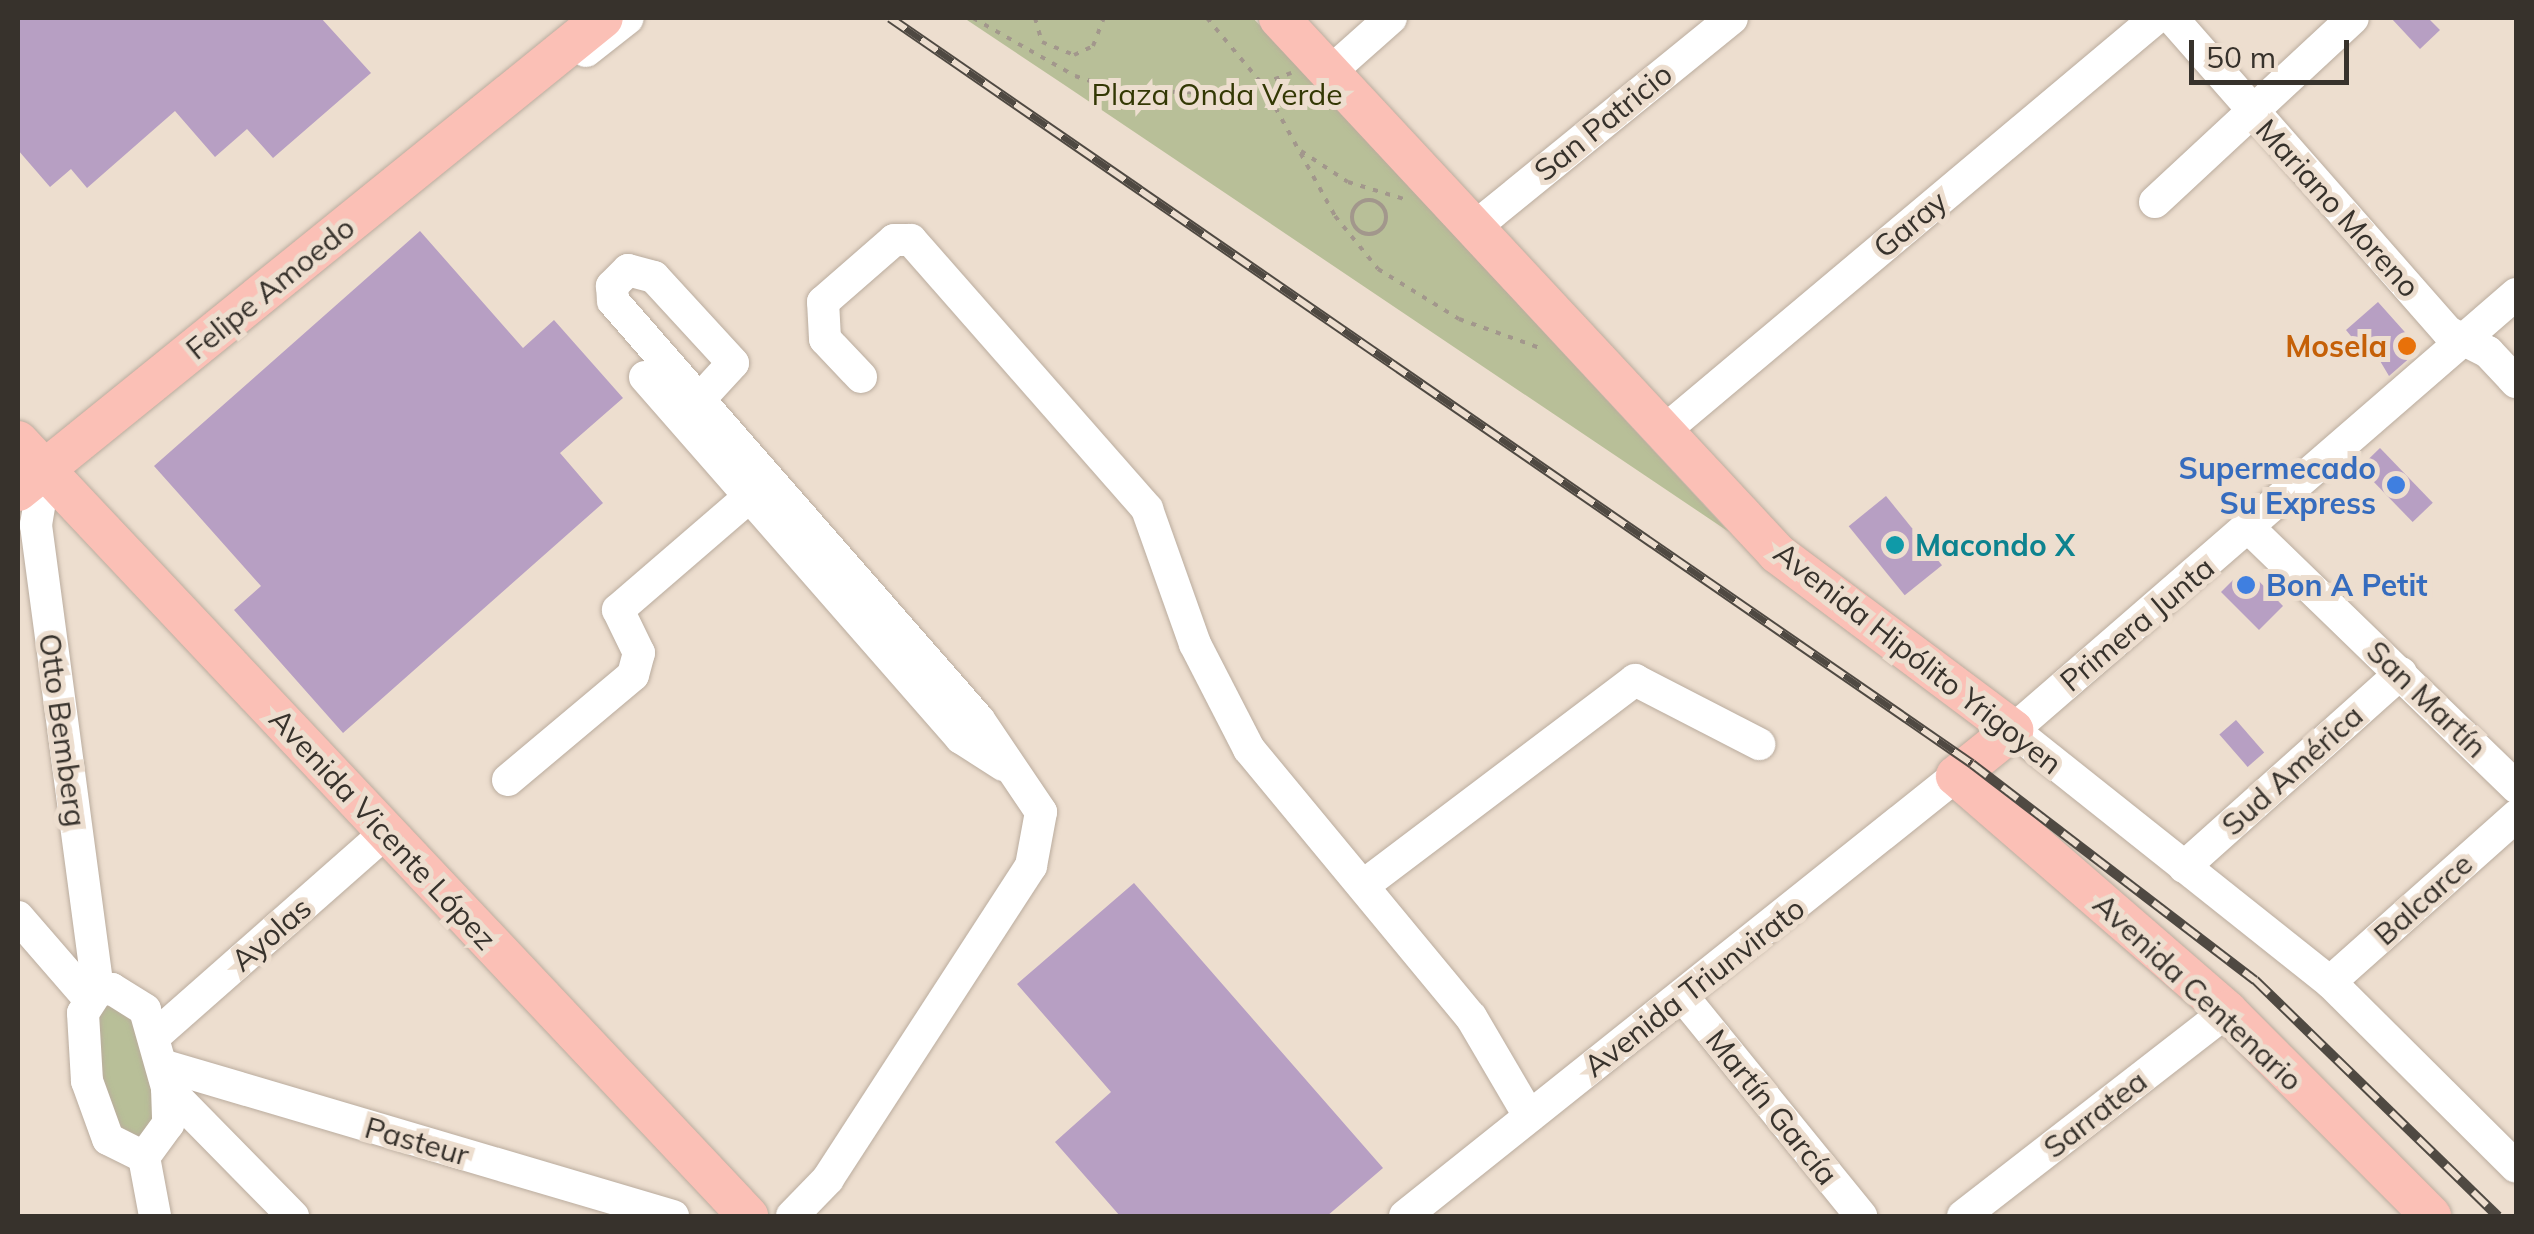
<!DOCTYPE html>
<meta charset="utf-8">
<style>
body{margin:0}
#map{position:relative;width:2534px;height:1234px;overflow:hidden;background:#eddecf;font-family:Mulish,sans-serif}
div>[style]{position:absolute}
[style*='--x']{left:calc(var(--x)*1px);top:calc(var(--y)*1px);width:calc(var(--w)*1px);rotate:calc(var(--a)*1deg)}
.green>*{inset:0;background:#b8bf98}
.building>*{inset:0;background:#b79fc3;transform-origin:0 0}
.path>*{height:4px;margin-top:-2px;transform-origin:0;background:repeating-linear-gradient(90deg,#a2978c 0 5px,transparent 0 13px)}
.path>.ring{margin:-2px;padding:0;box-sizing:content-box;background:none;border:4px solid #a2978c;border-radius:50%}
.roads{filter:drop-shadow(0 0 2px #baac9e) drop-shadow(0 0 2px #baac9e)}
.minor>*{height:32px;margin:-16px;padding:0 16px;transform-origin:16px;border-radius:16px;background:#fff}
.major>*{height:40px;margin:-20px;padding:0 20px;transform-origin:20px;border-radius:20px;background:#fbc0b6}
.rail>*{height:10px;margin-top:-5px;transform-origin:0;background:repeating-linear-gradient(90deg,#eddecf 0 19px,#4f4942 0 38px);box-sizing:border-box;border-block:2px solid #4f4942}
.dots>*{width:28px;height:28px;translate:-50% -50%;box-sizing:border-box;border:5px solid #eddecf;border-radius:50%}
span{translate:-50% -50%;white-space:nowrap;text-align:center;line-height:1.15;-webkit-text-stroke:10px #eddecf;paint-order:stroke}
.park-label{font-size:30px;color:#333804}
.street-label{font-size:30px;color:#37322c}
.food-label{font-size:30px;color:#c56008;font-weight:700}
.right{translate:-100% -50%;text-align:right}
.shop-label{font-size:30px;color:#366cbe;font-weight:700}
.left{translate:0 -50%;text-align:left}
.culture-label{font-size:30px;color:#0d838f;font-weight:700}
.frame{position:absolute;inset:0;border:20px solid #37322c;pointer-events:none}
.scale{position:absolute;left:2189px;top:40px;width:160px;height:45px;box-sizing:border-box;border:5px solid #37322c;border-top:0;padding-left:12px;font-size:30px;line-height:35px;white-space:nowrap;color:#37322c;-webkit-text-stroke:8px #eddecf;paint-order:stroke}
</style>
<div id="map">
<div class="green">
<i style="clip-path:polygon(964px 18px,1253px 18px,1729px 532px,1063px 84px)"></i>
<i style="clip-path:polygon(102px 1000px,133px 1010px,161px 1121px,126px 1146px,89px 1048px)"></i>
</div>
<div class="building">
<i style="clip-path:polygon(18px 18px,321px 18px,371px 73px,273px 158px,247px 129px,215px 157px,175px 111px,87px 188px,71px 169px,50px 187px,18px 150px)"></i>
<i style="clip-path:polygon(2391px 18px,2428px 18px,2440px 30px,2420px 49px)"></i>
<i style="clip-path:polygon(420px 231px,523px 348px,554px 320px,623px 398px,560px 453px,603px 503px,343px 733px,234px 610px,261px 586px,154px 466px)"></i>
<i style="clip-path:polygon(2378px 302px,2420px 349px,2389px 376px,2364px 334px,2355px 341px,2346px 330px)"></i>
<i style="left:2380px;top:448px;width:76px;height:28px;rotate:46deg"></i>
<i style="left:1886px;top:496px;width:89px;height:48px;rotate:51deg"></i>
<i style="clip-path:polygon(2239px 574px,2252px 574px,2283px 606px,2259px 630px,2221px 592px)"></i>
<i style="left:2236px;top:720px;width:43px;height:22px;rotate:49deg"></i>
<i style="clip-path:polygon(1134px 883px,1383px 1168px,1327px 1216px,1120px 1216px,1055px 1142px,1111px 1092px,1017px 984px)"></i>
</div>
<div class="path">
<i style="--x:973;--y:18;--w:117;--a:29.6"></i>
<i style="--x:1075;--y:76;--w:48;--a:18.1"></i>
<i style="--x:1121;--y:91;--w:117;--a:1"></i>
<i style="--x:1238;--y:93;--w:57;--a:-20.7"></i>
<i style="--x:1035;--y:18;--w:25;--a:74"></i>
<i style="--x:1042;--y:42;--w:35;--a:22"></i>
<i style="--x:1074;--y:55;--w:21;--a:-25"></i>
<i style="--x:1093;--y:46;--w:30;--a:-69"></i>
<i style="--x:1207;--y:18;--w:87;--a:50.1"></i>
<i style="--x:1263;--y:85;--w:149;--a:61.2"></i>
<i style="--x:1335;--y:216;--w:68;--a:50.9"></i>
<i style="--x:1378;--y:269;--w:95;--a:31.7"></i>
<i style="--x:1459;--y:319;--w:89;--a:19.7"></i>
<i style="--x:1301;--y:151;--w:56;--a:33.4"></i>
<i style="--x:1348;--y:182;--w:59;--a:16.9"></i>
<i class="ring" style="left:1352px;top:200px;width:30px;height:30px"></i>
</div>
<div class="roads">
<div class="minor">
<i style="--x:2172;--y:18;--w:418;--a:48.7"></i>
<i style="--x:2448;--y:332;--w:45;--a:26.6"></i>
<i style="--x:2488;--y:352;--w:41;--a:47"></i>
<i style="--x:586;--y:51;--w:53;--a:-38.2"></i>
<i style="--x:1329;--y:73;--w:83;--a:-41.6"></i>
<i style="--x:2155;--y:202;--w:270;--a:-42.9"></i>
<i style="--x:1475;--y:227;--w:331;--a:-39.1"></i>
<i style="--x:2516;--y:294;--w:666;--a:139.08"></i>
<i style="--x:2013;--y:730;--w:405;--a:38.5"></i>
<i style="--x:2330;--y:982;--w:262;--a:44.8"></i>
<i style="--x:645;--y:377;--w:480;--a:48.8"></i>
<i style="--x:961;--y:738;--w:50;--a:32.7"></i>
<i style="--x:861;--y:377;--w:52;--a:-133.5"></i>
<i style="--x:825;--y:339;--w:37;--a:-93"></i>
<i style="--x:823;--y:302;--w:94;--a:-41.1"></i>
<i style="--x:894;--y:240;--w:17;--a:0"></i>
<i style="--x:911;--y:240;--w:358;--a:48.7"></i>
<i style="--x:1147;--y:509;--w:143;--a:70.4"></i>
<i style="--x:1195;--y:644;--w:118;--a:62.8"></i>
<i style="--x:1249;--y:749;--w:348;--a:50.4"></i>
<i style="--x:1471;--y:1017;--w:115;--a:59.6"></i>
<i style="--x:699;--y:400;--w:50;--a:-47.4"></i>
<i style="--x:733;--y:363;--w:117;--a:-132.6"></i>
<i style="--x:654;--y:277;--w:27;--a:-165"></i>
<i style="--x:628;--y:270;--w:23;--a:135"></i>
<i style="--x:612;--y:286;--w:15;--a:86"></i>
<i style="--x:613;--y:301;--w:556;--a:48.86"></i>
<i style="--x:979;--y:720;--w:111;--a:56"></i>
<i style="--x:1041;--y:812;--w:55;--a:100.5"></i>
<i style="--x:1031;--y:866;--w:373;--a:123"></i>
<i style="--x:828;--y:1179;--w:52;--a:134.2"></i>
<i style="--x:1664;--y:431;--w:642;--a:-40.01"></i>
<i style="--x:45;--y:471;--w:55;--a:99.5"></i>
<i style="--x:36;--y:525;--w:469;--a:82.4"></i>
<i style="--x:2250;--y:529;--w:371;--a:44.1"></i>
<i style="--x:508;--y:780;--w:163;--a:-40"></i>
<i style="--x:633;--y:675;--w:23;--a:-75"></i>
<i style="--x:639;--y:653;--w:48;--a:-116"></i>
<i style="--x:618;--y:610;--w:176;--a:-40.8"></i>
<i style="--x:2184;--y:867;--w:291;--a:-41.8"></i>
<i style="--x:1364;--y:885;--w:340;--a:-37.1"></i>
<i style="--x:1635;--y:680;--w:140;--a:27.3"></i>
<i style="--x:18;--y:917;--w:108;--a:49.1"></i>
<i style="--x:2330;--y:982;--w:249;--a:-41.7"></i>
<i style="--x:112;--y:989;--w:39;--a:32"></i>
<i style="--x:145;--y:1010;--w:81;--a:74.2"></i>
<i style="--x:167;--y:1088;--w:36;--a:88"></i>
<i style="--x:168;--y:1124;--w:41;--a:126"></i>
<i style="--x:144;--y:1157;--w:40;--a:-153.4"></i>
<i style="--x:108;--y:1139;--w:62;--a:-109.9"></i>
<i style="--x:87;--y:1081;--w:68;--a:-93.4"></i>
<i style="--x:83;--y:1013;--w:27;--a:-57"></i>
<i style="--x:98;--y:990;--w:14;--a:-4"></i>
<i style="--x:1684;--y:998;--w:281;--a:50.9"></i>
<i style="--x:155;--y:1036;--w:308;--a:-41.4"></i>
<i style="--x:162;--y:1065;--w:533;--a:16.46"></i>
<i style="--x:167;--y:1088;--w:180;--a:45.5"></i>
<i style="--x:144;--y:1157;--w:60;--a:79.4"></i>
<i style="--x:1405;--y:1216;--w:705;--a:-38.61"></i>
<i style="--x:1963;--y:1216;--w:334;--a:-37.8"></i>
</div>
<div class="major">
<i style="--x:1279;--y:18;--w:732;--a:47.05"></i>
<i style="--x:1778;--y:554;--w:294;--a:36.8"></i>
<i style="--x:2013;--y:730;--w:73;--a:141.1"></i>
<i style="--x:1956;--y:776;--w:359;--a:40.9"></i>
<i style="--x:2227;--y:1011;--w:289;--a:45.1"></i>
<i style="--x:18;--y:441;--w:1065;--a:46.71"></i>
<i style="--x:18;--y:491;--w:752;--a:-38.96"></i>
</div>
</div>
<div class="rail">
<i style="--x:890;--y:18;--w:1314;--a:34.58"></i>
<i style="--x:1972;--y:764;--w:356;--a:37.4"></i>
<i style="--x:2255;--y:980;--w:339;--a:44.2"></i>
</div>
<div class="dots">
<i style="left:2407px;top:346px;background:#e8710a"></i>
<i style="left:2396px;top:485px;background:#3f7fe0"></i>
<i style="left:1895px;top:545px;background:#0f9aa8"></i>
<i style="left:2246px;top:585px;background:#3f7fe0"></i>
</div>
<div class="park-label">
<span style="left:1217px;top:94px">Plaza Onda Verde</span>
</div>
<div class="street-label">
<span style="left:1603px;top:122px;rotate:-39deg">San Patricio</span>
<span style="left:2338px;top:208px;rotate:48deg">Mariano Moreno</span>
<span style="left:1910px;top:224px;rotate:-40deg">Garay</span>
<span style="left:270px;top:288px;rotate:-39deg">Felipe Amoedo</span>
<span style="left:2137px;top:624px;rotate:-40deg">Primera Junta</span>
<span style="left:1918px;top:658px;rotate:38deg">Avenida Hipólito Yrigoyen</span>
<span style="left:2427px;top:699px;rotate:44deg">San Martín</span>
<span style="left:63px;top:730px;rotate:82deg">Otto Bemberg</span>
<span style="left:2292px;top:770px;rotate:-42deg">Sud América</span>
<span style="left:383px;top:829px;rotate:47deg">Avenida Vicente López</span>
<span style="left:2423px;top:899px;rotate:-42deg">Balcarce</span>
<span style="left:271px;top:934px;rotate:-41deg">Ayolas</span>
<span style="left:1694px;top:987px;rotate:-38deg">Avenida Triunvirato</span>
<span style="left:2198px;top:992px;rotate:43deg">Avenida Centenario</span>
<span style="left:1772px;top:1107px;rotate:51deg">Martín García</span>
<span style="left:2095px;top:1114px;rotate:-38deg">Sarratea</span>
<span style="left:417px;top:1141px;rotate:16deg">Pasteur</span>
</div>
<div class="food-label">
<span class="right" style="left:2387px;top:346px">Mosela</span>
</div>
<div class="shop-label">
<span class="right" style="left:2376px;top:485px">Supermecado<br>Su Express</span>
<span class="left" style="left:2266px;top:585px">Bon A Petit</span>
</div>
<div class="culture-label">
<span class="left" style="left:1915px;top:545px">Macondo X</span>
</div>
<div class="frame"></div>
<div class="scale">50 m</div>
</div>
